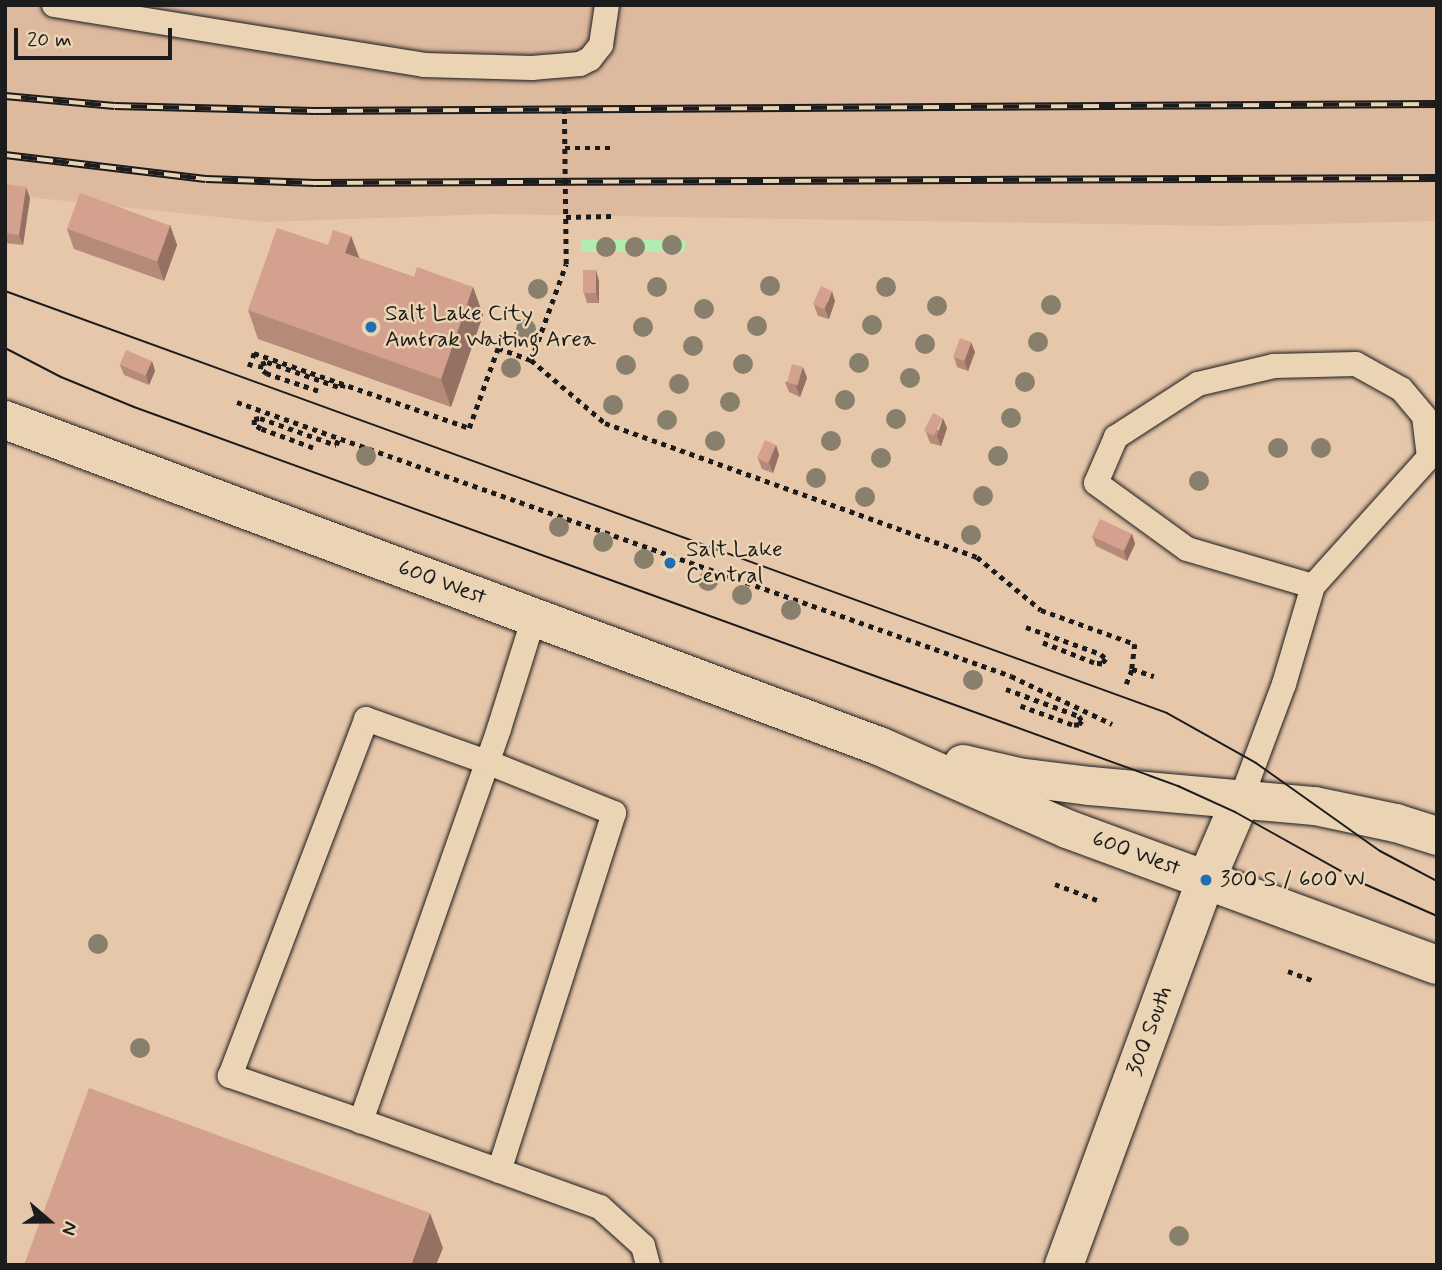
<!DOCTYPE html>
<style>
body{margin:0}
#map{position:relative;width:1442px;height:1270px;overflow:hidden;background:#e7c7aa;font-family:Mynerve,sans-serif}
div>[style]{position:absolute}
[style*='--x']{left:calc(var(--x)*1px);top:calc(var(--y)*1px);width:calc(var(--w)*1px);rotate:calc(var(--a)*1deg)}
.built>*{inset:0;background:#ddb99e}
.green>*{inset:0;background:#b2ecb1;transform-origin:0 0}
.path>*{height:4.5px;margin-top:-2.25px;transform-origin:0;background:repeating-linear-gradient(90deg,#1c1c1c 0 5px,transparent 0 10px)}
.roads{filter:drop-shadow(0 0 2px #1c1c1c) drop-shadow(0 0 2px #1c1c1c)}
.lane>*{height:24px;margin:-12px;padding:0 12px;transform-origin:12px;border-radius:12px;background:#ebd4b4}
.street>*{height:38px;margin:-19px;padding:0 19px;transform-origin:19px;border-radius:19px;background:#ebd4b4}
.tram>*{height:2px;margin:-1px;padding:0 1px;transform-origin:1px;border-radius:1px;background:#1c1c1c}
.rail>*{height:8px;margin-top:-4px;transform-origin:0;background:repeating-linear-gradient(90deg,#ebd4b4 0 16px,#1c1c1c 0 32px);box-sizing:border-box;border-block:2px solid #1c1c1c}
.trees>*{width:20px;height:20px;margin:-10px;border-radius:50%;background:#88806c}
.wall>*{inset:0;background:#b58a79}
.shaded-wall>*{inset:0;background:#947163}
.building>*{inset:0;background:#d3a18d;transform-origin:0 0}
.dots>*{width:19px;height:19px;translate:-50% -50%;box-sizing:border-box;border:4px solid #ebd4b4;border-radius:50%}
span{translate:-50% -50%;white-space:nowrap;text-align:center;line-height:1.15;-webkit-text-stroke:5px #ebd4b4;paint-order:stroke}
.poi-label{font-size:23px;color:#1c1c1c}
.left{translate:0 -50%;text-align:left}
.street-label{font-size:23px;color:#1c1c1c}
.frame{position:absolute;inset:0;border:7px solid #1c1c1c;pointer-events:none}
.north{position:absolute;left:14px;top:1186px;width:70px;height:70px;-webkit-text-stroke:5px #ebd4b4;paint-order:stroke;rotate:110deg;font-size:19px;font-weight:700;line-height:28px;text-align:center;color:#1c1c1c}
.north::after{content:'';display:block;margin:auto;width:24px;height:32px;background:#1c1c1c;clip-path:polygon(50% 0,100% 100%,50% 72%,0 100%)}
.scale{position:absolute;left:14px;top:28px;width:158px;height:32px;box-sizing:border-box;border:4px solid #1c1c1c;border-top:0;padding-left:9px;font-size:21px;line-height:24px;white-space:nowrap;color:#1c1c1c;-webkit-text-stroke:5px #ebd4b4;paint-order:stroke}
</style>
<div id="map">
<div class="built">
<i style="clip-path:polygon(5px 5px,1437px 5px,1437px 221px,1222px 226px,492px 214px,266px 222px,37px 198px,5px 191px)"></i>
</div>
<div class="green">
<i style="left:685px;top:240px;width:12px;height:104px;rotate:90deg"></i>
</div>
<div class="path">
<i style="--x:565;--y:148;--w:46;--a:0"></i>
<i style="--x:566;--y:217;--w:46;--a:-1.2"></i>
<i style="--x:531;--y:360;--w:97;--a:40.4"></i>
<i style="--x:605;--y:423;--w:395;--a:19.8"></i>
<i style="--x:977;--y:557;--w:83;--a:39.6"></i>
<i style="--x:1041;--y:610;--w:100;--a:19.9"></i>
<i style="--x:1135;--y:644;--w:25;--a:97"></i>
<i style="--x:249;--y:367;--w:15;--a:-70"></i>
<i style="--x:254;--y:353;--w:228;--a:19.2"></i>
<i style="--x:469;--y:428;--w:85;--a:-70.1"></i>
<i style="--x:498;--y:348;--w:35;--a:20"></i>
<i style="--x:531;--y:360;--w:102;--a:-70"></i>
<i style="--x:566;--y:264;--w:160;--a:-90.7"></i>
<i style="--x:318;--y:391;--w:54;--a:-161.6"></i>
<i style="--x:267;--y:374;--w:9;--a:-144"></i>
<i style="--x:260;--y:369;--w:5;--a:-79"></i>
<i style="--x:261;--y:364;--w:6;--a:-18"></i>
<i style="--x:267;--y:362;--w:79;--a:19.1"></i>
<i style="--x:342;--y:388;--w:4;--a:-76"></i>
<i style="--x:237;--y:402;--w:821;--a:19.49"></i>
<i style="--x:1011;--y:676;--w:112;--a:25.4"></i>
<i style="--x:313;--y:448;--w:55;--a:-159.9"></i>
<i style="--x:261;--y:429;--w:8;--a:-150"></i>
<i style="--x:254;--y:425;--w:6;--a:-90"></i>
<i style="--x:254;--y:419;--w:6;--a:-9"></i>
<i style="--x:260;--y:418;--w:81;--a:19.6"></i>
<i style="--x:336;--y:445;--w:9;--a:-69"></i>
<i style="--x:1026;--y:627;--w:80;--a:19.8"></i>
<i style="--x:1101;--y:654;--w:7;--a:45"></i>
<i style="--x:1106;--y:659;--w:6;--a:129"></i>
<i style="--x:1102;--y:664;--w:8;--a:-173"></i>
<i style="--x:1094;--y:663;--w:55;--a:-158.6"></i>
<i style="--x:1126;--y:684;--w:16;--a:-68"></i>
<i style="--x:1132;--y:669;--w:23;--a:18"></i>
<i style="--x:1006;--y:689;--w:78;--a:20.3"></i>
<i style="--x:1079;--y:716;--w:6;--a:59"></i>
<i style="--x:1082;--y:721;--w:5;--a:127"></i>
<i style="--x:1079;--y:725;--w:7;--a:180"></i>
<i style="--x:1072;--y:725;--w:55;--a:-159.9"></i>
<i style="--x:1055;--y:884;--w:45;--a:20.9"></i>
<i style="--x:1288;--y:971;--w:28;--a:21"></i>
</div>
<div class="roads">
<div class="lane">
<i style="--x:54;--y:5;--w:375;--a:9.2"></i>
<i style="--x:424;--y:65;--w:108;--a:1.6"></i>
<i style="--x:532;--y:68;--w:48;--a:-4.8"></i>
<i style="--x:580;--y:64;--w:11;--a:-27"></i>
<i style="--x:590;--y:59;--w:18;--a:-52"></i>
<i style="--x:601;--y:45;--w:40;--a:-81.5"></i>
<i style="--x:534;--y:617;--w:117;--a:107.4"></i>
<i style="--x:499;--y:729;--w:416;--a:109.4"></i>
<i style="--x:361;--y:1121;--w:254;--a:19.8"></i>
<i style="--x:600;--y:1207;--w:58;--a:42.2"></i>
<i style="--x:643;--y:1246;--w:20;--a:75"></i>
<i style="--x:1241;--y:799;--w:123;--a:-69.5"></i>
<i style="--x:1284;--y:684;--w:102;--a:-73.5"></i>
<i style="--x:1313;--y:586;--w:173;--a:-48"></i>
<i style="--x:1429;--y:457;--w:41;--a:-97"></i>
<i style="--x:1424;--y:416;--w:35;--a:-130"></i>
<i style="--x:1401;--y:389;--w:51;--a:-150.9"></i>
<i style="--x:1356;--y:364;--w:82;--a:178.6"></i>
<i style="--x:1274;--y:366;--w:78;--a:166.7"></i>
<i style="--x:1198;--y:384;--w:98;--a:147.1"></i>
<i style="--x:1116;--y:437;--w:50;--a:113.5"></i>
<i style="--x:1096;--y:483;--w:112;--a:36"></i>
<i style="--x:1187;--y:549;--w:131;--a:16.4"></i>
<i style="--x:361;--y:1121;--w:139;--a:-161"></i>
<i style="--x:230;--y:1076;--w:382;--a:-69.1"></i>
<i style="--x:366;--y:719;--w:128;--a:19.6"></i>
<i style="--x:487;--y:762;--w:137;--a:21.9"></i>
<i style="--x:614;--y:813;--w:376;--a:107.8"></i>
</div>
<div class="street">
<i style="--x:5;--y:420;--w:933;--a:20.46"></i>
<i style="--x:879;--y:746;--w:206;--a:23.8"></i>
<i style="--x:1067;--y:829;--w:394;--a:20.2"></i>
<i style="--x:963;--y:764;--w:57;--a:13.3"></i>
<i style="--x:1018;--y:777;--w:73;--a:7.1"></i>
<i style="--x:1090;--y:786;--w:226;--a:5.1"></i>
<i style="--x:1315;--y:806;--w:83;--a:11.9"></i>
<i style="--x:1396;--y:823;--w:43;--a:17.6"></i>
<i style="--x:1064;--y:1265;--w:410;--a:-69.8"></i>
<i style="--x:1206;--y:880;--w:88;--a:-66.6"></i>
</div>
</div>
<div class="tram">
<i style="--x:5;--y:291;--w:1236;--a:19.96"></i>
<i style="--x:1167;--y:713;--w:102;--a:29.3"></i>
<i style="--x:1256;--y:763;--w:152;--a:35.4"></i>
<i style="--x:1380;--y:851;--w:64;--a:27.8"></i>
<i style="--x:5;--y:348;--w:63;--a:27.4"></i>
<i style="--x:61;--y:377;--w:79;--a:22.3"></i>
<i style="--x:134;--y:407;--w:1111;--a:19.95"></i>
<i style="--x:1178;--y:786;--w:63;--a:24.5"></i>
<i style="--x:1235;--y:812;--w:145;--a:29.2"></i>
<i style="--x:1362;--y:883;--w:82;--a:23.7"></i>
</div>
<div class="rail">
<i style="--x:5;--y:96;--w:110;--a:5.2"></i>
<i style="--x:115;--y:106;--w:200;--a:1.4"></i>
<i style="--x:315;--y:111;--w:1122;--a:-0.36"></i>
<i style="--x:5;--y:155;--w:202;--a:6.8"></i>
<i style="--x:206;--y:179;--w:109;--a:2.1"></i>
<i style="--x:315;--y:183;--w:1122;--a:-0.26"></i>
</div>
<div class="trees">
<i style="left:672px;top:245px"></i>
<i style="left:606px;top:247px"></i>
<i style="left:635px;top:247px"></i>
<i style="left:770px;top:286px"></i>
<i style="left:657px;top:287px"></i>
<i style="left:886px;top:287px"></i>
<i style="left:538px;top:289px"></i>
<i style="left:1051px;top:305px"></i>
<i style="left:937px;top:306px"></i>
<i style="left:704px;top:309px"></i>
<i style="left:872px;top:325px"></i>
<i style="left:757px;top:326px"></i>
<i style="left:643px;top:327px"></i>
<i style="left:526px;top:329px"></i>
<i style="left:1038px;top:342px"></i>
<i style="left:925px;top:344px"></i>
<i style="left:693px;top:346px"></i>
<i style="left:859px;top:363px"></i>
<i style="left:743px;top:364px"></i>
<i style="left:626px;top:365px"></i>
<i style="left:511px;top:368px"></i>
<i style="left:910px;top:378px"></i>
<i style="left:1025px;top:382px"></i>
<i style="left:679px;top:384px"></i>
<i style="left:845px;top:400px"></i>
<i style="left:730px;top:402px"></i>
<i style="left:613px;top:405px"></i>
<i style="left:1011px;top:418px"></i>
<i style="left:896px;top:419px"></i>
<i style="left:667px;top:420px"></i>
<i style="left:715px;top:441px"></i>
<i style="left:831px;top:441px"></i>
<i style="left:1278px;top:448px"></i>
<i style="left:1321px;top:448px"></i>
<i style="left:366px;top:456px"></i>
<i style="left:998px;top:456px"></i>
<i style="left:881px;top:458px"></i>
<i style="left:816px;top:478px"></i>
<i style="left:1199px;top:481px"></i>
<i style="left:983px;top:496px"></i>
<i style="left:865px;top:497px"></i>
<i style="left:559px;top:527px"></i>
<i style="left:971px;top:535px"></i>
<i style="left:603px;top:542px"></i>
<i style="left:644px;top:559px"></i>
<i style="left:708px;top:581px"></i>
<i style="left:742px;top:595px"></i>
<i style="left:791px;top:610px"></i>
<i style="left:973px;top:680px"></i>
<i style="left:98px;top:944px"></i>
<i style="left:140px;top:1048px"></i>
<i style="left:1179px;top:1236px"></i>
</div>
<div class="wall">
<i style="clip-path:polygon(5px 184px,30px 198px,23px 245px,5px 243px)"></i>
<i style="clip-path:polygon(170px 225px,177px 245px,164px 281px,74px 249px,67px 229px)"></i>
<i style="clip-path:polygon(351px 236px,359px 258px,414px 277px,473px 287px,483px 315px,451px 407px,258px 339px,248px 310px,328px 245px)"></i>
<i style="clip-path:polygon(599px 281px,599px 303px,587px 303px,584px 293px)"></i>
<i style="clip-path:polygon(835px 301px,829px 319px,818px 316px,814px 305px)"></i>
<i style="clip-path:polygon(975px 352px,968px 371px,957px 367px,954px 357px)"></i>
<i style="clip-path:polygon(152px 361px,155px 371px,149px 385px,124px 375px,120px 365px)"></i>
<i style="clip-path:polygon(807px 378px,800px 397px,789px 392px,785px 382px)"></i>
<i style="clip-path:polygon(947px 428px,941px 446px,930px 443px,926px 432px)"></i>
<i style="clip-path:polygon(776px 445px,779px 455px,773px 473px,762px 469px,758px 459px)"></i>
<i style="clip-path:polygon(1132px 534px,1135px 544px,1127px 561px,1096px 546px,1092px 536px)"></i>
</div>
<div class="shaded-wall">
<i style="clip-path:polygon(26px 187px,30px 198px,23px 245px,19px 235px)"></i>
<i style="clip-path:polygon(170px 225px,177px 245px,164px 281px,157px 261px)"></i>
<i style="clip-path:polygon(351px 236px,362px 265px,345px 253px)"></i>
<i style="clip-path:polygon(596px 270px,599px 281px,599px 303px,596px 293px)"></i>
<i style="clip-path:polygon(473px 287px,483px 315px,451px 407px,441px 379px)"></i>
<i style="clip-path:polygon(832px 291px,835px 301px,829px 319px,825px 309px)"></i>
<i style="clip-path:polygon(971px 342px,975px 352px,968px 371px,964px 361px)"></i>
<i style="clip-path:polygon(152px 361px,155px 371px,149px 385px,146px 375px)"></i>
<i style="clip-path:polygon(803px 367px,807px 378px,800px 397px,796px 386px)"></i>
<i style="clip-path:polygon(943px 418px,947px 428px,941px 446px,937px 436px)"></i>
<i style="clip-path:polygon(776px 445px,779px 455px,773px 473px,769px 463px)"></i>
<i style="clip-path:polygon(1132px 534px,1135px 544px,1127px 561px,1124px 551px)"></i>
<i style="clip-path:polygon(430px 1213px,443px 1248px,436px 1265px,411px 1265px)"></i>
</div>
<div class="building">
<i style="clip-path:polygon(5px 184px,26px 187px,19px 235px,5px 233px)"></i>
<i style="left:80px;top:193px;width:96px;height:38px;rotate:20deg"></i>
<i style="clip-path:polygon(277px 228px,328px 245px,333px 230px,351px 236px,345px 253px,414px 277px,417px 267px,473px 287px,441px 379px,248px 310px)"></i>
<i style="left:596px;top:270px;width:23px;height:13px;rotate:90deg"></i>
<i style="left:821px;top:286px;width:12px;height:20px;rotate:24deg"></i>
<i style="left:960px;top:338px;width:12px;height:20px;rotate:20deg"></i>
<i style="left:126px;top:350px;width:28px;height:16px;rotate:23deg"></i>
<i style="left:792px;top:364px;width:11px;height:19px;rotate:15deg"></i>
<i style="left:933px;top:413px;width:11px;height:20px;rotate:27deg"></i>
<i style="left:765px;top:440px;width:12px;height:20px;rotate:24deg"></i>
<i style="left:1100px;top:519px;width:35px;height:19px;rotate:25deg"></i>
<i style="clip-path:polygon(89px 1088px,430px 1213px,411px 1265px,24px 1265px)"></i>
</div>
<div class="dots">
<i style="left:371px;top:327px;background:#1f6fb2"></i>
<i style="left:670px;top:563px;background:#1f6fb2"></i>
<i style="left:1206px;top:880px;background:#1f6fb2"></i>
</div>
<div class="poi-label">
<span class="left" style="left:385px;top:327px">Salt Lake City<br>Amtrak Waiting Area</span>
<span class="left" style="left:686px;top:563px">Salt Lake<br>Central</span>
<span class="left" style="left:1220px;top:880px">300 S / 600 W</span>
</div>
<div class="street-label">
<span style="left:442px;top:583px;rotate:20deg">600 West</span>
<span style="left:1136px;top:854px;rotate:20deg">600 West</span>
<span style="left:1150px;top:1031px;rotate:-70deg">300 South</span>
</div>
<div class="frame"></div>
<div class="north">N</div>
<div class="scale">20 m</div>
</div>
